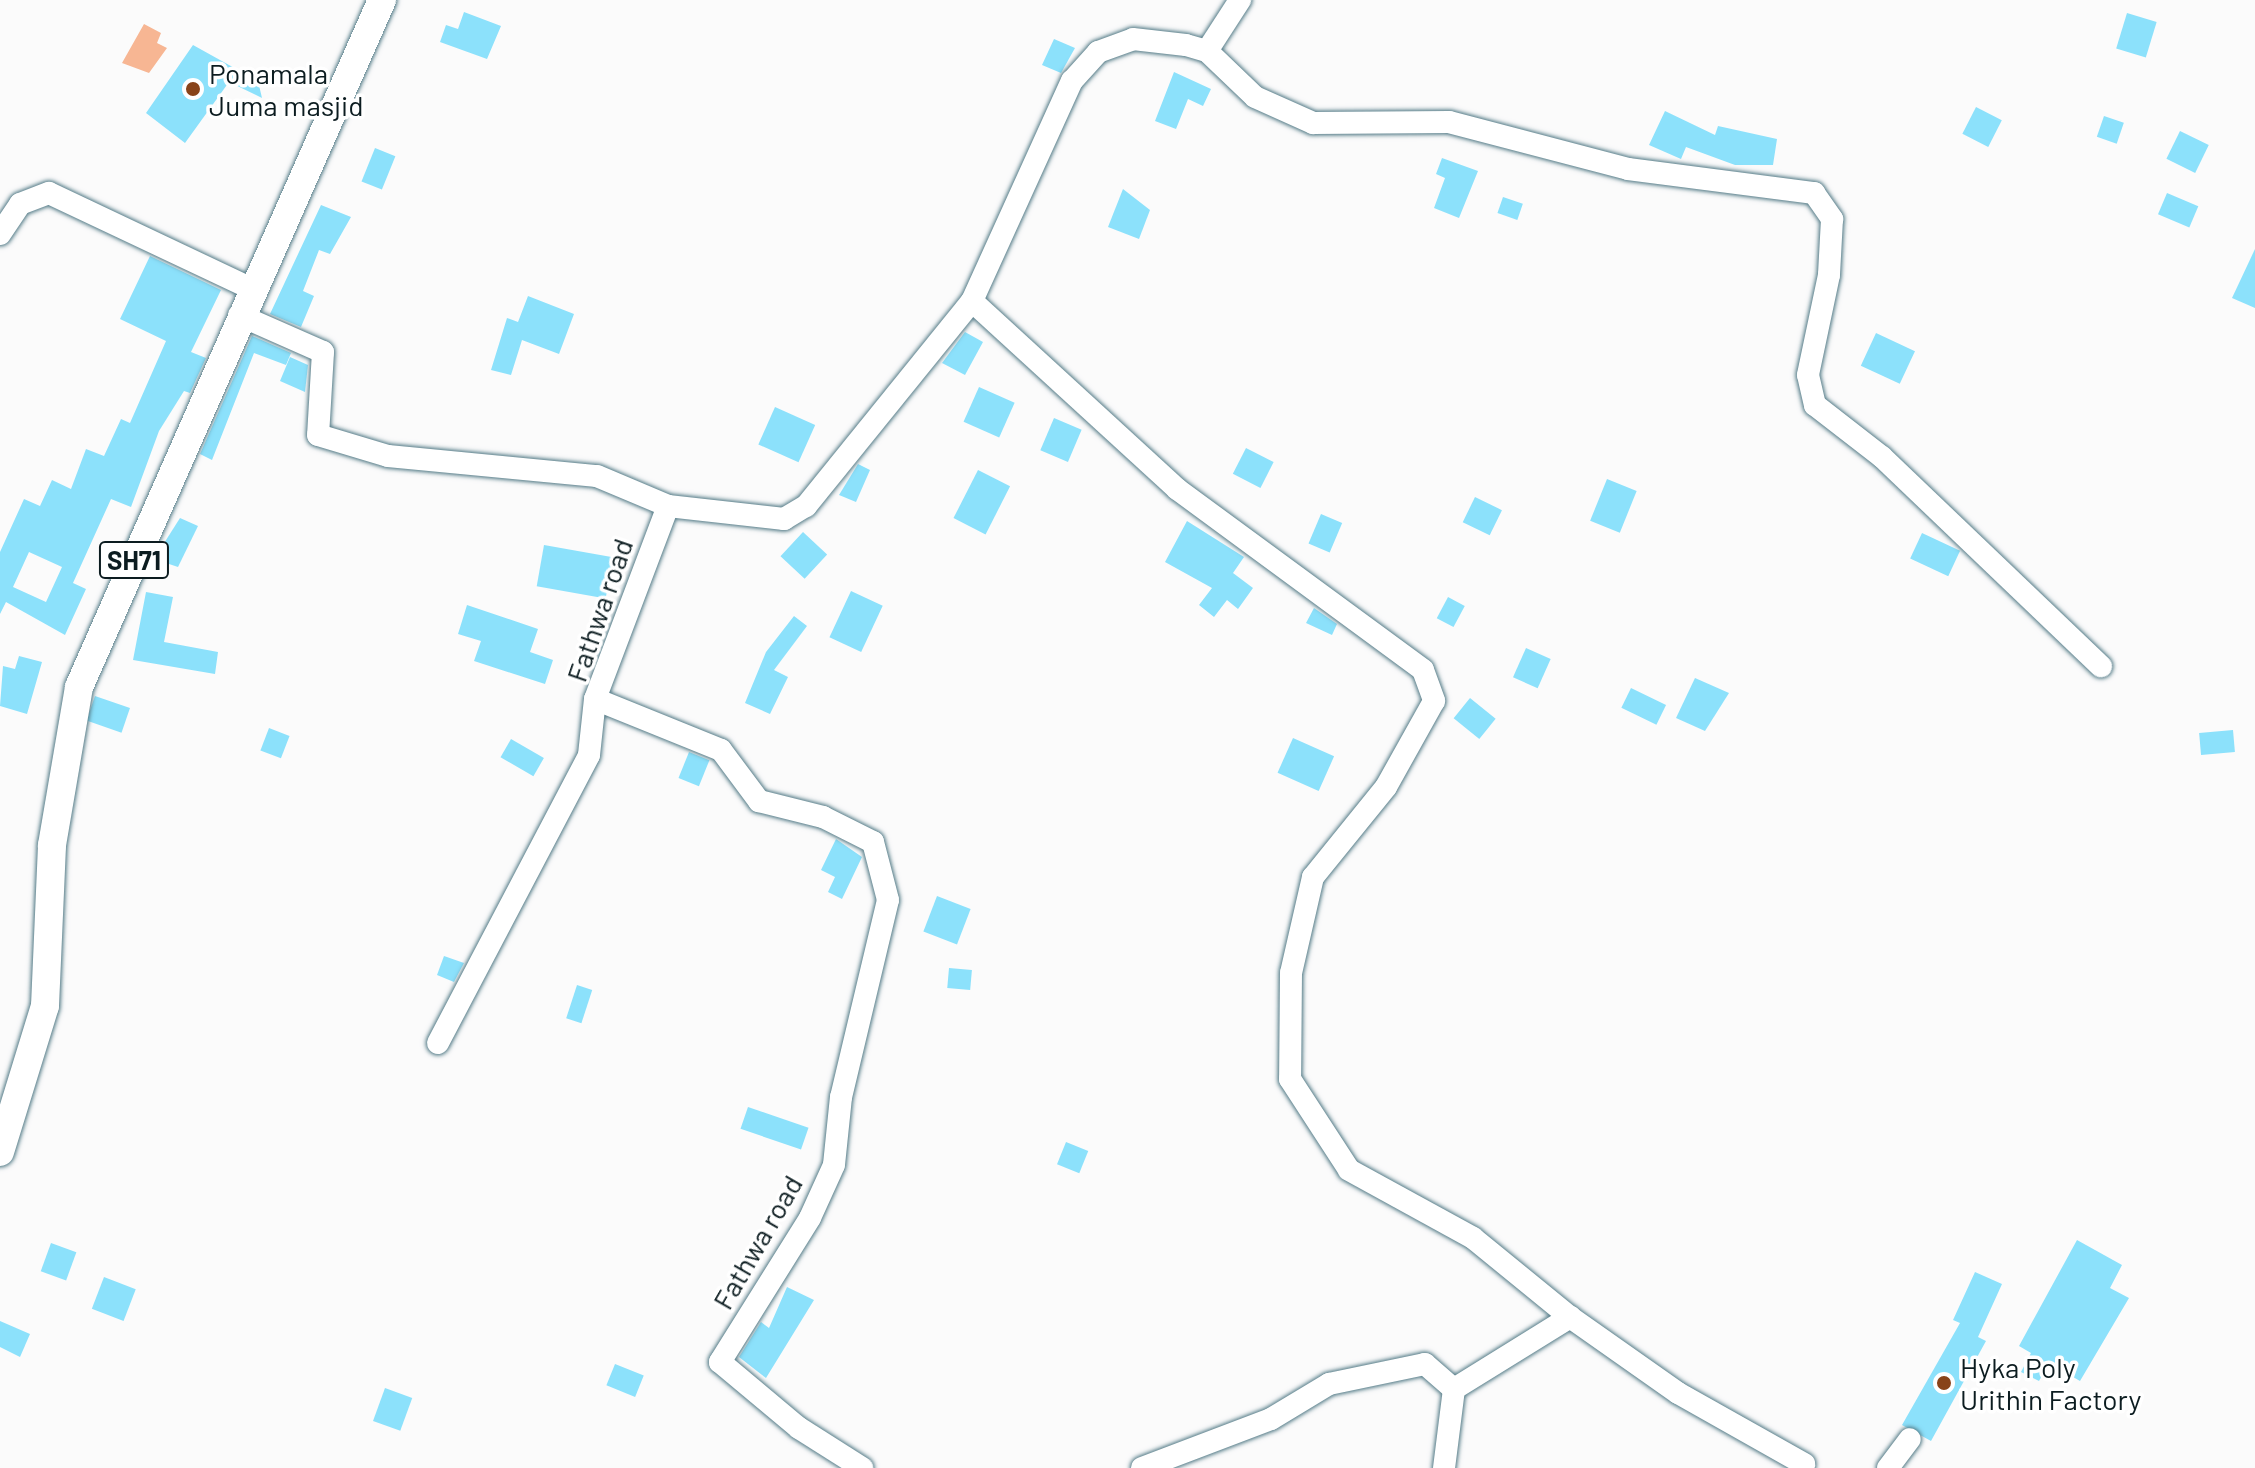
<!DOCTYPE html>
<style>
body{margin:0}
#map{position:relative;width:2255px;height:1468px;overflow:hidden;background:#fbfbfb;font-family:Barlow,sans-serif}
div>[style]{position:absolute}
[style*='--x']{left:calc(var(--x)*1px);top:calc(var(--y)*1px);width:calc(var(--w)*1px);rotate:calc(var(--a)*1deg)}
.water>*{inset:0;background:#f7b693}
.building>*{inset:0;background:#8ce1fb;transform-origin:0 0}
.roads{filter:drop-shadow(0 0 2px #557c88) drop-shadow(0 0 2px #557c88)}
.minor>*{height:22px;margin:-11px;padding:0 11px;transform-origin:11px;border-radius:11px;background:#fff}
.major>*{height:28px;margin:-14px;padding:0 14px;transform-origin:14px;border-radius:14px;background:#fff}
.dots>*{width:22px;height:22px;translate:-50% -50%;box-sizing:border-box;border:4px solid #fff;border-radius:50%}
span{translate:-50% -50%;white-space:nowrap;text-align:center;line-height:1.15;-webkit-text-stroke:7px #fff;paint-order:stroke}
.shield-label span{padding:2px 6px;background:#fff;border:2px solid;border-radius:6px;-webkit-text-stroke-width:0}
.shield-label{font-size:26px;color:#0c1c20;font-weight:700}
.poi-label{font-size:28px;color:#0c1c20}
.left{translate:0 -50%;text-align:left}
.street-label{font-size:28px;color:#0c1c20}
</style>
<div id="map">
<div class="water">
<i style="clip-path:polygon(144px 24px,161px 33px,157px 43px,167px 48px,149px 73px,122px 63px)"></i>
</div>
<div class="building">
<i style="clip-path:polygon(464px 12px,501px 26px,487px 59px,440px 42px,446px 25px,458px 29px)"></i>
<i style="left:2127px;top:13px;width:31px;height:37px;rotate:17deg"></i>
<i style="clip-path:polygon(1054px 39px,1075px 48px,1061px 73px,1042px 65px)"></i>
<i style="clip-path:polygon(193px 45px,258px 81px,262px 98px,229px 82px,185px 143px,146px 113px)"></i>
<i style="clip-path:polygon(1174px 72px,1211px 89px,1203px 106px,1188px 99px,1176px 129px,1155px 121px)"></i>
<i style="left:1976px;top:107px;width:29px;height:30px;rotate:27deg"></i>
<i style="clip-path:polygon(1665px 111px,1715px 135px,1718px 126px,1777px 139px,1773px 165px,1735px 165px,1686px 147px,1681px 159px,1649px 145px)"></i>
<i style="left:2104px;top:116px;width:21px;height:22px;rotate:19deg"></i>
<i style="left:2180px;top:131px;width:32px;height:31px;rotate:26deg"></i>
<i style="left:375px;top:148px;width:22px;height:36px;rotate:22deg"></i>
<i style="clip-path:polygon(1442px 158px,1478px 171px,1459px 218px,1434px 208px,1445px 178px,1436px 174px)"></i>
<i style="clip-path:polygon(1123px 189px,1150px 210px,1139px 239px,1108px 227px)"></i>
<i style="left:2167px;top:193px;width:34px;height:23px;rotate:23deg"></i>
<i style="left:1503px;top:197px;width:21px;height:17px;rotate:19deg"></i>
<i style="clip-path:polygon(321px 205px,351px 217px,330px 254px,319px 250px,303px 291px,314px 296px,301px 327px,270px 314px)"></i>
<i style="clip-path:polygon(2255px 249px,2255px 308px,2232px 298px)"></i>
<i style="clip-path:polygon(evenodd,150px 256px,221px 290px,191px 352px,206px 358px,190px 393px,184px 391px,159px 431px,131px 507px,111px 499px,73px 583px,86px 589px,65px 635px,6px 602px,0 614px,0 552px,24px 499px,40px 506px,52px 480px,71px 489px,86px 449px,104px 456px,121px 419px,130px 423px,166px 341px,120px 319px,150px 256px,29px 552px,62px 567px,46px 602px,13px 587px,29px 552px)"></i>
<i style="clip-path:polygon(528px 296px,574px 314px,559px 354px,522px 340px,511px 375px,491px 370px,507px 318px,518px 322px)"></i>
<i style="clip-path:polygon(965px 332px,983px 342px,965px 375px,942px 363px)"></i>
<i style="left:1876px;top:333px;width:43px;height:36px;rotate:25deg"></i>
<i style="clip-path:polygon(252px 336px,291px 353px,286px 365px,254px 353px,212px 460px,200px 454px)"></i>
<i style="clip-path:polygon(290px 357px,308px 365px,305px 392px,280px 381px)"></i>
<i style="left:979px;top:387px;width:39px;height:38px;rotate:24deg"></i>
<i style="left:775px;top:407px;width:44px;height:41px;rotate:24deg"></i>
<i style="left:1054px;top:418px;width:30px;height:35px;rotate:23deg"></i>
<i style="left:1246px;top:448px;width:31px;height:29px;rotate:27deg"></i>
<i style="clip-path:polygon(858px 464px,870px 470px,856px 502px,839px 495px)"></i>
<i style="left:978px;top:470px;width:36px;height:54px;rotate:27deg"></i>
<i style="left:1607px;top:479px;width:32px;height:45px;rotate:22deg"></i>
<i style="left:1475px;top:497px;width:30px;height:28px;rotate:26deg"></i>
<i style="left:1321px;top:514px;width:23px;height:32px;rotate:23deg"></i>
<i style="clip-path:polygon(180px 518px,198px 526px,178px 567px,154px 559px)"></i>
<i style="clip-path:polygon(1187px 521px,1244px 557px,1233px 573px,1253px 588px,1238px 609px,1227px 600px,1214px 617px,1199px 605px,1212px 588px,1165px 562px)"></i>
<i style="left:803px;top:532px;width:33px;height:33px;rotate:43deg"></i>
<i style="left:1922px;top:533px;width:42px;height:28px;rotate:25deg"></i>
<i style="left:544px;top:545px;width:70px;height:42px;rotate:10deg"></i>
<i style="left:851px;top:591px;width:35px;height:51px;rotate:25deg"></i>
<i style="clip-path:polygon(146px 592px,173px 597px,164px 642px,218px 652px,215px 674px,133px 660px)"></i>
<i style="left:1448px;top:597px;width:19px;height:24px;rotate:28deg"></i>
<i style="clip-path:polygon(467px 605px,538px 629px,530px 652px,553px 660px,545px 684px,474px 661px,481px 641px,458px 634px)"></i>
<i style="clip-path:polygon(1314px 608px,1337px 624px,1332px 635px,1306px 623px)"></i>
<i style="clip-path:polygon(794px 616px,807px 626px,774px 670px,788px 677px,770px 714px,745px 703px,766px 652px)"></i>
<i style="left:1526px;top:648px;width:27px;height:32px;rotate:24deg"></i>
<i style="clip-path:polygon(19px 656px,42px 662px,27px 714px,0 706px,3px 666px,15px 669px)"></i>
<i style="clip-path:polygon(1695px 678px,1729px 693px,1705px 731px,1676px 718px)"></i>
<i style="left:1631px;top:688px;width:39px;height:22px;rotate:26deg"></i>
<i style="left:95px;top:696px;width:37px;height:26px;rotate:19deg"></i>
<i style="left:1470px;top:698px;width:33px;height:26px;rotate:39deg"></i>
<i style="left:269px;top:728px;width:22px;height:24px;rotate:21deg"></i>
<i style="left:2233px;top:730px;width:22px;height:34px;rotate:85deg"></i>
<i style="left:1293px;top:738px;width:45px;height:38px;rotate:24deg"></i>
<i style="left:511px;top:739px;width:38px;height:21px;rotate:30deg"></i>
<i style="left:689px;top:752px;width:22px;height:28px;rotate:22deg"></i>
<i style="clip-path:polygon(836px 839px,862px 857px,842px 899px,828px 892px,835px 877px,821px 870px)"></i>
<i style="left:937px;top:896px;width:36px;height:38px;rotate:21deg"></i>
<i style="clip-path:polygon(444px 956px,464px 963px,454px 982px,437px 975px)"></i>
<i style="left:949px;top:968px;width:23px;height:20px;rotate:5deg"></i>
<i style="left:577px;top:985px;width:16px;height:35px;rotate:18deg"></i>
<i style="left:748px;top:1107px;width:64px;height:23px;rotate:19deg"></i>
<i style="left:1066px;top:1142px;width:24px;height:24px;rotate:22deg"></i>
<i style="clip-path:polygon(2077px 1240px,2122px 1265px,2110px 1288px,2129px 1298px,2080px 1381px,2049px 1363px,2039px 1381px,2021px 1372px,2031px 1353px,2019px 1346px)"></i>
<i style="left:51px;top:1243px;width:27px;height:30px;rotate:20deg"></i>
<i style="clip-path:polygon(1975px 1272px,2002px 1284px,1978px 1337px,1986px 1341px,1931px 1441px,1902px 1425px,1960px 1323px,1953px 1320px)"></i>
<i style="left:104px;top:1277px;width:34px;height:34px;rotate:21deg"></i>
<i style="clip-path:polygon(787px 1287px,814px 1300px,766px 1378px,739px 1357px,761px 1322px,769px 1328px)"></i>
<i style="clip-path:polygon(0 1321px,30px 1334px,20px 1357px,0 1347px)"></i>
<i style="left:615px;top:1364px;width:31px;height:23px;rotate:22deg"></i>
<i style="left:385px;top:1388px;width:29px;height:35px;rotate:20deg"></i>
</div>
<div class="roads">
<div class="minor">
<i style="--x:1207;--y:51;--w:61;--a:-57.1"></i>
<i style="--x:0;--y:234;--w:36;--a:-56"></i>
<i style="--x:20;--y:204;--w:31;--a:-21"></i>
<i style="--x:49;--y:193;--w:222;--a:25.3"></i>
<i style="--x:972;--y:301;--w:278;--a:42.5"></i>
<i style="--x:1177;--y:489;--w:305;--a:36.3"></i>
<i style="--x:1423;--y:670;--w:33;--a:70"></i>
<i style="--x:1434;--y:701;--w:98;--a:119.2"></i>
<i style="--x:1386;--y:787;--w:116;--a:129"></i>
<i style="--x:1313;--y:877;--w:98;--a:102.9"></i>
<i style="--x:1291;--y:973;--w:106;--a:90.5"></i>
<i style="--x:1290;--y:1079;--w:108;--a:57"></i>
<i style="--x:1349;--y:1170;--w:141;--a:28.7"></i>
<i style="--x:1473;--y:1238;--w:125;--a:39.2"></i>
<i style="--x:239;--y:315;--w:92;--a:23.8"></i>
<i style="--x:323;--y:352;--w:83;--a:93.4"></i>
<i style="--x:318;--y:435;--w:73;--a:16.7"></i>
<i style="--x:388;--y:456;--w:210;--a:5.5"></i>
<i style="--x:597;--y:476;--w:77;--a:22.9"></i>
<i style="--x:668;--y:506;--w:206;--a:110.7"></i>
<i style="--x:595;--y:699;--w:136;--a:22"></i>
<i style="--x:721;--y:750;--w:64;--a:53.3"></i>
<i style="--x:759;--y:801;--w:66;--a:14"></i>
<i style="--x:823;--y:817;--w:56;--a:26.6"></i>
<i style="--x:873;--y:842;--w:60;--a:75.5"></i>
<i style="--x:888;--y:900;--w:203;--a:103.4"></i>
<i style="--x:841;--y:1097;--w:68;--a:95.9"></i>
<i style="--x:834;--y:1165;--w:58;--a:114.4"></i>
<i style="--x:810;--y:1218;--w:170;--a:122"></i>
<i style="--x:720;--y:1362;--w:103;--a:39.9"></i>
<i style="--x:799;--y:1428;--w:75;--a:32.4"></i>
<i style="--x:668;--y:506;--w:117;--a:6.4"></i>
<i style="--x:784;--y:519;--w:26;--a:-31"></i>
<i style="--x:806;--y:506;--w:264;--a:-51"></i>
<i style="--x:972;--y:301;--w:242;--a:-65.6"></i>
<i style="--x:1072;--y:81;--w:39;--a:-48"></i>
<i style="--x:1098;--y:52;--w:37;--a:-20"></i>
<i style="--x:1133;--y:39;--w:53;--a:6.5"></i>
<i style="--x:1186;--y:45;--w:22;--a:16"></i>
<i style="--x:1207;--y:51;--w:66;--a:43.8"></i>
<i style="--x:1255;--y:97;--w:64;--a:24.1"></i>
<i style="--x:1313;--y:123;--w:136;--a:-0.4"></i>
<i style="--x:1449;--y:122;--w:185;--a:14.7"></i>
<i style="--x:1628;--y:169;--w:188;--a:7.4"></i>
<i style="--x:1814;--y:193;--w:32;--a:55"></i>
<i style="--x:1832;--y:219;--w:56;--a:93.1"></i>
<i style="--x:1829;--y:275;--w:102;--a:101.9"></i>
<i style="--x:1808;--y:375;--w:31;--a:77"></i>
<i style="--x:1815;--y:405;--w:85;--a:37.8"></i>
<i style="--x:1882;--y:457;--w:303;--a:43.7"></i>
<i style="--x:438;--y:1043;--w:325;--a:-62.3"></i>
<i style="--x:589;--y:755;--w:56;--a:-83.9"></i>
<i style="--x:1454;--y:1389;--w:137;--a:-31.8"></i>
<i style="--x:1570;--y:1317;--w:132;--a:35.1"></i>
<i style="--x:1678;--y:1393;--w:145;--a:29.4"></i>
<i style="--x:1142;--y:1468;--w:138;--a:-20.8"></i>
<i style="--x:1271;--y:1419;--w:68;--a:-31.1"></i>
<i style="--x:1329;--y:1384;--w:98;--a:-11.8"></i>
<i style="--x:1425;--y:1364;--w:38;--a:41"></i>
<i style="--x:1454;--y:1389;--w:80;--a:97.2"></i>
<i style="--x:1888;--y:1468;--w:36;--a:-53"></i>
</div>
<div class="major">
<i style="--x:0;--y:1152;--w:153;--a:-72.9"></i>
<i style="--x:45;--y:1006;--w:161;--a:-87.5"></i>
<i style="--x:52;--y:845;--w:160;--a:-80.3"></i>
<i style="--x:79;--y:687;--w:751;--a:-66.2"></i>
</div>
</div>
<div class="dots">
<i style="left:193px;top:89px;background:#884319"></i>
<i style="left:1944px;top:1383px;background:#884319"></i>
</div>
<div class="shield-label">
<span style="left:134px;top:560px">SH71</span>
</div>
<div class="poi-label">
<span class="left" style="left:209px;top:89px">Ponamala<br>Juma masjid</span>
<span class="left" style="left:1960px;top:1383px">Hyka Poly<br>Urithin Factory</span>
</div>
<div class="street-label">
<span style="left:599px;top:610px;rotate:-71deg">Fathwa road</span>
<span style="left:757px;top:1242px;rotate:-60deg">Fathwa road</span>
</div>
</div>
